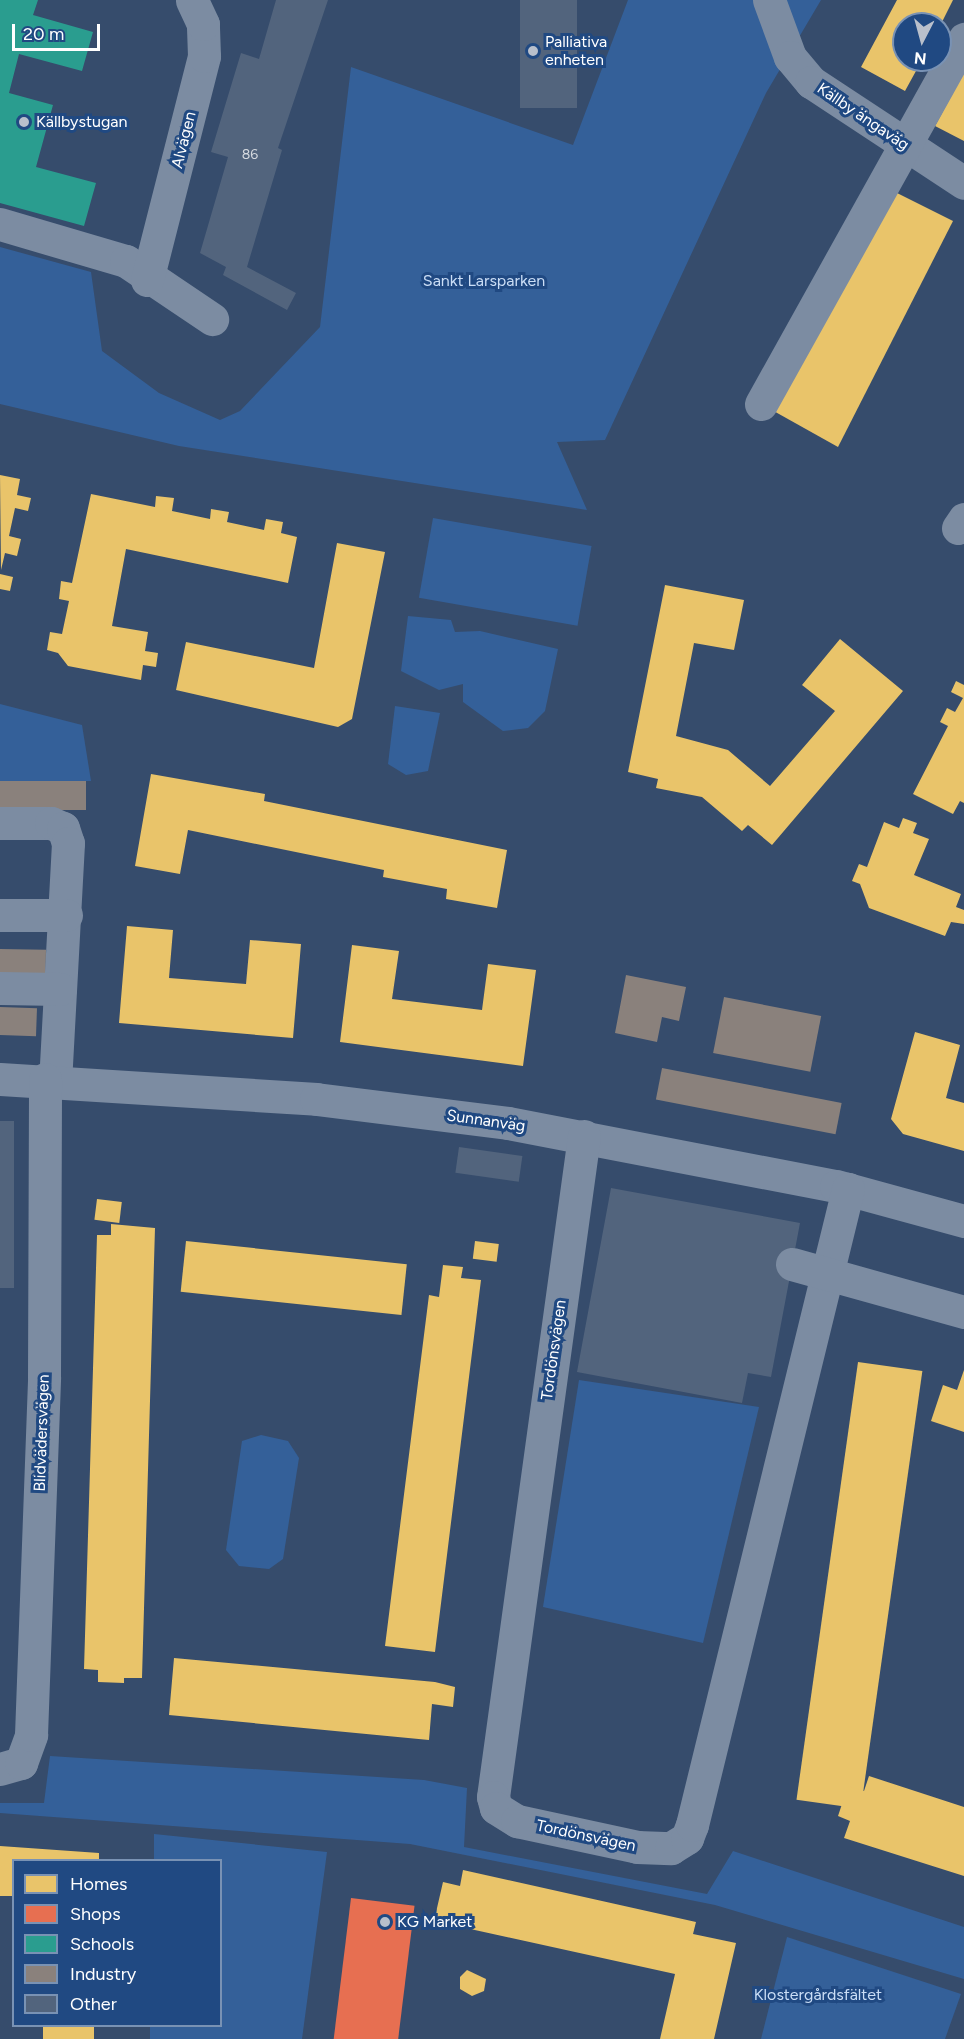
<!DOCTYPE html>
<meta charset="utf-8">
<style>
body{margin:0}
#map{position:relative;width:964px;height:2039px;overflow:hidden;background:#364c6c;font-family:Figtree,sans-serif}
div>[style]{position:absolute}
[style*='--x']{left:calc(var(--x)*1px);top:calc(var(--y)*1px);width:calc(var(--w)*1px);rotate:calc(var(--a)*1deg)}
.green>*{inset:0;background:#346099;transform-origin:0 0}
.homes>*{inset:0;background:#e9c46a;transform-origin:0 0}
.shops>*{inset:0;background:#e76f51;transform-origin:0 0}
.schools>*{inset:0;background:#2a9d8f}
.industry>*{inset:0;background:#8a817c;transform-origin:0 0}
.building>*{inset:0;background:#52647d;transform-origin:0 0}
.minor>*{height:33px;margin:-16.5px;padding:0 16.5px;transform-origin:16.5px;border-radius:16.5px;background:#7c8ca2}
.dots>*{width:16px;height:16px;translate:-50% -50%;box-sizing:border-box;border:3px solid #204982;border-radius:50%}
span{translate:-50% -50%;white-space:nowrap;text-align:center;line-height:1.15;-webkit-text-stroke:6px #204982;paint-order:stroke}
.number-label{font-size:14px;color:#d4d8de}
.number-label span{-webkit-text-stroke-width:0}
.poi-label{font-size:16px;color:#fff}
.left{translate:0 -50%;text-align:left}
.street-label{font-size:16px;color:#fff}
.park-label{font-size:16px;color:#cbdef6}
.legend{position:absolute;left:12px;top:1859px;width:210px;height:168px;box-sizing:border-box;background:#204982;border:2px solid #7992b4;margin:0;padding:8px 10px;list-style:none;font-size:18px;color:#fff}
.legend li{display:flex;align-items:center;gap:12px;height:30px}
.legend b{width:30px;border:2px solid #7992b4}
.north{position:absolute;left:892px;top:12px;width:60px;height:60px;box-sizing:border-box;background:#204982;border:2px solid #7992b4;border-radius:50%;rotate:186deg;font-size:16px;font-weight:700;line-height:24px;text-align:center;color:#fff}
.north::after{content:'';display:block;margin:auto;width:21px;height:27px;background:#b9c0cc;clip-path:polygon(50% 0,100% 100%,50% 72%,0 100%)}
.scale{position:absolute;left:12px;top:24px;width:88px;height:27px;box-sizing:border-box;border:3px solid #fff;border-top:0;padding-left:8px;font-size:18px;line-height:21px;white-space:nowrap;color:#fff;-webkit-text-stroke:4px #204982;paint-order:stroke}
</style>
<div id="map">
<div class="green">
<i style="clip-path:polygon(628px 0,821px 0,766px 93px,605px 440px,557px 442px,587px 510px,179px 446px,0 404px,0 247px,91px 272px,102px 351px,159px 393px,220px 420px,240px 411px,320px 327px,351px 67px,573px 145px)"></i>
<i style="left:433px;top:518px;width:161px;height:81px;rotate:10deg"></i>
<i style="clip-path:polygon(408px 616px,451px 620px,455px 632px,480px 631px,558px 649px,545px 711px,528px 728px,503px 731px,463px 702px,463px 684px,439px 690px,401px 671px)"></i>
<i style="clip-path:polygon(0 704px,82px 725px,91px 781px,0 781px)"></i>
<i style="clip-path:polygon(395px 706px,440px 713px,428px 771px,406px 775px,388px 764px)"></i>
<i style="clip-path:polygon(579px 1380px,759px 1407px,703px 1643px,543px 1607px)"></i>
<i style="clip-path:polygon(261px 1435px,288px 1441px,299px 1458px,283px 1559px,269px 1569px,239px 1566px,226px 1550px,242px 1441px)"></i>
<i style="clip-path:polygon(50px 1756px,424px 1780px,467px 1788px,464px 1847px,707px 1894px,733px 1851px,964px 1927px,964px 1979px,715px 1905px,410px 1844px,0 1813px,0 1803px,44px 1803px)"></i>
<i style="clip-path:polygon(154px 1834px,327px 1852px,302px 2039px,150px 2039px,150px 2026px,220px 2026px,220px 1860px,154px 1860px)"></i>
<i style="clip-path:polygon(787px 1937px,961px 1994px,945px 2039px,761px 2039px)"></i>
</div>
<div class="homes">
<i style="clip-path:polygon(897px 0,953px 0,941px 24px,904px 24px,904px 60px,922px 60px,905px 91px,861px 67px)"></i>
<i style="clip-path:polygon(964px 72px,964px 141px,935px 126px)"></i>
<i style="clip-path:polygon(885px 187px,953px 221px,838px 447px,761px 404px)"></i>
<i style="clip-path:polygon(0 475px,20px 479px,17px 495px,31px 498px,28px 511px,15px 508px,9px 536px,21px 539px,17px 556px,5px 553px,1px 570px)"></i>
<i style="clip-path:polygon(91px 494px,155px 507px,156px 496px,174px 498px,172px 511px,210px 519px,211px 509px,229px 512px,227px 522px,264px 530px,266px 519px,283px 522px,281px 533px,297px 537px,288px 583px,126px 549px,112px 626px,148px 632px,145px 651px,158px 653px,156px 667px,143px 665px,141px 680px,68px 666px,58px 653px,47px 650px,50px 632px,62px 634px,69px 601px,59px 599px,61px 581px,72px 583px)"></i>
<i style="clip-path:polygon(337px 543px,385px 552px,352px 719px,338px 727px,176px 690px,186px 642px,314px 668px)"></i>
<i style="clip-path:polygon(0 574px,13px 577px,10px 591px,0 589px)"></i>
<i style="clip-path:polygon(665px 585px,744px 600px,734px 650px,694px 643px,676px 736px,728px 750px,770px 786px,835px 711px,802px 685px,840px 639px,903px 691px,772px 845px,748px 825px,742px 831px,702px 797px,656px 788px,658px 779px,628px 772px)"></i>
<i style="clip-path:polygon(956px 681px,964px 685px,964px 803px,960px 801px,953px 814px,913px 794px,948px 726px,940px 722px,947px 708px,955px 712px,963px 698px,951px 692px)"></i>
<i style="clip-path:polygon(151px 774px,265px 794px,264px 801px,507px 850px,497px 908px,446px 899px,447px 889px,383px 877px,384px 870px,188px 830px,180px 874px,135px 866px)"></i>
<i style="clip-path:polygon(903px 818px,917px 823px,913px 833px,929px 839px,914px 875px,961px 894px,956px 907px,964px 910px,964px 924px,951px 922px,945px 936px,869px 908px,860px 884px,852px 881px,859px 864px,867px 867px,884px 822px,899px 828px)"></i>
<i style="clip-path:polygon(127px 926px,173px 930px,169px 978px,246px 984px,250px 940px,301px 944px,293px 1038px,119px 1023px)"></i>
<i style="clip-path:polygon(352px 945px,399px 951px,392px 999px,482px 1010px,488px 964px,536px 970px,523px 1066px,340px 1042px)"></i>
<i style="clip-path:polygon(915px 1032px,960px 1045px,946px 1098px,964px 1103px,964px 1151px,903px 1134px,891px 1119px)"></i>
<i style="left:97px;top:1199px;width:25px;height:21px;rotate:7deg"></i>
<i style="clip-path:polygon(111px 1224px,155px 1228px,142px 1678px,124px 1678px,124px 1683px,98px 1682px,98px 1670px,84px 1669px,97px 1235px,111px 1235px)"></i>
<i style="left:186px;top:1241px;width:222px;height:51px;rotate:6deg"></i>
<i style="left:475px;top:1241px;width:24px;height:18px;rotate:7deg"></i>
<i style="clip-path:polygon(443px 1265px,463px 1267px,461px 1278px,481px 1280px,435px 1652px,385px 1646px,429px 1295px,439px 1297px)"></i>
<i style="left:858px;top:1362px;width:65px;height:442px;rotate:8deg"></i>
<i style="clip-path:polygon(964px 1370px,964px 1432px,931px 1421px,943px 1385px,957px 1390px)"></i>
<i style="clip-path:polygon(174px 1658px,435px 1682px,455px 1687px,453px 1707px,432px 1704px,429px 1740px,169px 1715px)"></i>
<i style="clip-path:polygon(869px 1776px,964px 1807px,964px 1876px,844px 1838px,850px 1821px,838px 1816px,848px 1786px,864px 1791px)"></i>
<i style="clip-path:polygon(0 1846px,99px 1853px,99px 1860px,14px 1860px,14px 1896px,0 1896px)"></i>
<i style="clip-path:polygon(463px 1870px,696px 1922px,693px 1934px,736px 1943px,714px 2039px,660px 2039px,675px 1974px,434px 1921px,443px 1882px,460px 1886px)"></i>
<i style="clip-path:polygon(467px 1970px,486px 1979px,484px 1991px,472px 1996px,460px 1989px,460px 1977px)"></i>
<i style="left:43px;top:2026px;width:51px;height:13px"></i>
</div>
<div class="shops">
<i style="left:351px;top:1898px;width:64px;height:142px;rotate:7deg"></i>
</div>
<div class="schools">
<i style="clip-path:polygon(0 0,38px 0,33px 15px,93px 32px,82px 71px,19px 54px,9px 93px,53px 105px,36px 167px,96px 183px,84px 226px,0 203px)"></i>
</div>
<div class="industry">
<i style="left:0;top:781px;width:86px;height:29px"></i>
<i style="left:0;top:949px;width:46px;height:27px;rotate:1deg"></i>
<i style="clip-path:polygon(626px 975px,686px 987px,679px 1021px,662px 1017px,657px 1042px,615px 1033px)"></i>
<i style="left:724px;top:997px;width:99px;height:57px;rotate:11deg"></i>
<i style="left:0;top:1007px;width:37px;height:28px;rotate:2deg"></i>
<i style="left:662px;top:1068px;width:183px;height:32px;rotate:11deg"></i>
</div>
<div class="building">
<i style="clip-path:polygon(276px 0,328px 0,278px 148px,282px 150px,247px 267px,296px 293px,287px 310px,223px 275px,226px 267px,200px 253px,228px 157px,211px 152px,241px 53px,259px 59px)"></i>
<i style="left:520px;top:0;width:57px;height:108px"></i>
<i style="left:0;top:1121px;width:14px;height:167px"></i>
<i style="left:459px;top:1147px;width:64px;height:26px;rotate:8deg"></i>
<i style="clip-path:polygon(611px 1188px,800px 1223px,771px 1377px,748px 1373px,742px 1403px,577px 1372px)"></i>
</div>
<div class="minor">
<i style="--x:769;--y:0;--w:61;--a:69.8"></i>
<i style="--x:790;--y:57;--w:33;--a:50"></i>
<i style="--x:811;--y:82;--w:183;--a:33.4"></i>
<i style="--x:0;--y:224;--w:131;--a:16.4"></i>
<i style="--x:126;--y:261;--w:104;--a:34"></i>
<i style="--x:147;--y:280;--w:231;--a:-75.7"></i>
<i style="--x:204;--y:56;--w:32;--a:-92"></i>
<i style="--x:203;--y:24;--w:26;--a:-115"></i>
<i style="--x:761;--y:404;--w:418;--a:-60.9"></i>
<i style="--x:958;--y:528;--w:11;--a:-56"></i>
<i style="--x:0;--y:823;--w:51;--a:0"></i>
<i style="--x:51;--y:823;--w:13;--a:23"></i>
<i style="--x:63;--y:828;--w:16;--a:72"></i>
<i style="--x:68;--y:843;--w:237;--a:93.1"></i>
<i style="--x:0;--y:915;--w:66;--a:0"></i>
<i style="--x:0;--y:988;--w:60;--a:1"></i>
<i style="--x:0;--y:1079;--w:317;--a:3.6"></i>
<i style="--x:316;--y:1099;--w:193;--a:7.1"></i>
<i style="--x:508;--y:1123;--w:334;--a:10.9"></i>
<i style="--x:836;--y:1186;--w:133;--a:15.3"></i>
<i style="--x:584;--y:1136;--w:667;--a:97.84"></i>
<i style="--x:493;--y:1797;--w:11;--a:75"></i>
<i style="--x:496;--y:1808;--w:25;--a:32"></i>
<i style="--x:517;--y:1821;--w:123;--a:12.2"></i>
<i style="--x:637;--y:1847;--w:34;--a:2"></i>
<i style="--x:671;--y:1848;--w:19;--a:-32"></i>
<i style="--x:687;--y:1838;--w:14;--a:-69"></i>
<i style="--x:692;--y:1825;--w:655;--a:-76.22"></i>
<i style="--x:792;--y:1264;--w:179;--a:15.6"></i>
<i style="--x:0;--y:1769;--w:22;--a:-16"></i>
<i style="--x:21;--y:1763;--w:30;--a:-70"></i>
<i style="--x:31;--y:1735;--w:358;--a:-87.9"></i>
<i style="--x:44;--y:1377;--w:298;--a:-89.8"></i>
</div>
<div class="dots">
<i style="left:533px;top:51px;background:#b9c0cc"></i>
<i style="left:24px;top:122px;background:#b9c0cc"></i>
<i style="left:385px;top:1922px;background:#b9c0cc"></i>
</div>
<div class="number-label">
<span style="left:250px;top:155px">86</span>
</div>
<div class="poi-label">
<span class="left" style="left:545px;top:51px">Palliativa<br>enheten</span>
<span class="left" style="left:36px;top:122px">Källbystugan</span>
<span class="left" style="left:397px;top:1922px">KG Market</span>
</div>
<div class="street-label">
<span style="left:863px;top:117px;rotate:34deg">Källby ängaväg</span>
<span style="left:184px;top:140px;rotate:-76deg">Alvägen</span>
<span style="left:486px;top:1121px;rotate:8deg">Sunnanväg</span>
<span style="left:554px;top:1350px;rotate:-82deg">Tordönsvägen</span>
<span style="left:42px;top:1433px;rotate:-88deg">Blidvädersvägen</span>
<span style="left:586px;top:1836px;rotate:12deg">Tordönsvägen</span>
</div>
<div class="park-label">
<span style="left:484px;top:281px">Sankt Larsparken</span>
<span style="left:818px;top:1995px">Klostergårdsfältet</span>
</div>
<ul class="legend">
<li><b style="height:16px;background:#e9c46a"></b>Homes</li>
<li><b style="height:16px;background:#e76f51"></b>Shops</li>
<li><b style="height:16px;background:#2a9d8f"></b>Schools</li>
<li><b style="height:16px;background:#8a817c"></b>Industry</li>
<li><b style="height:16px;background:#52647d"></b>Other</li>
</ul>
<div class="north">N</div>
<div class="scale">20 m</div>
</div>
